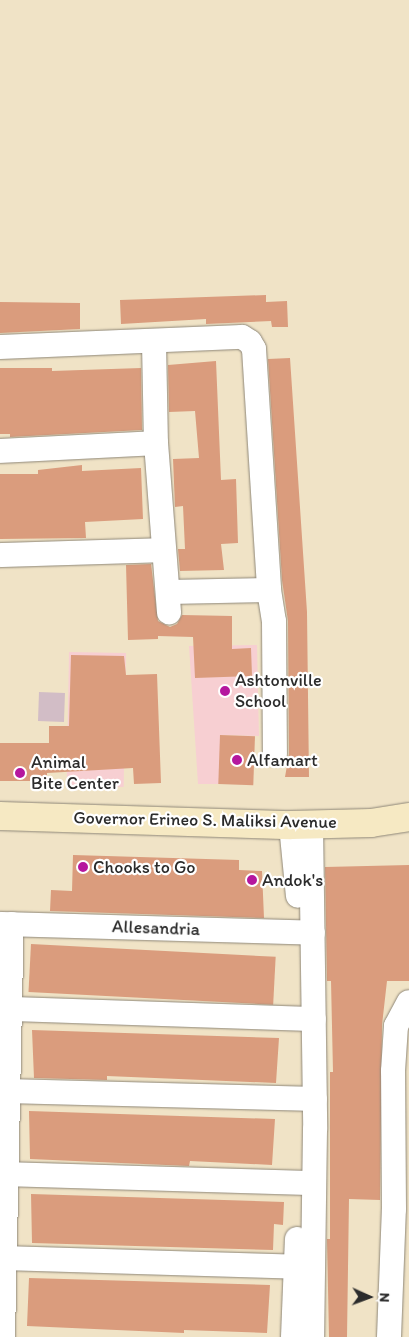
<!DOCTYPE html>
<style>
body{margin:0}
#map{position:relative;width:409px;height:1337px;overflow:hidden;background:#f0e3c6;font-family:Itim,sans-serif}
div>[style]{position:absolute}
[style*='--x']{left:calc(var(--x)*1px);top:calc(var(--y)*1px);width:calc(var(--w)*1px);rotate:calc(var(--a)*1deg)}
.built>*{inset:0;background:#f7cfd2;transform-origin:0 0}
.industrial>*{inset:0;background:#d2bdc6;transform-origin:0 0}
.building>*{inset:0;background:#da9c7d;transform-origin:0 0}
.roads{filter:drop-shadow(0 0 1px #8e8778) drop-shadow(0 0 1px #8e8778)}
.minor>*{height:24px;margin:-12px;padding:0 12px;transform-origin:12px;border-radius:12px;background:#fff}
.secondary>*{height:28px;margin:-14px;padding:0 14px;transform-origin:14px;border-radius:14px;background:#f6e9c3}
.dots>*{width:14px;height:14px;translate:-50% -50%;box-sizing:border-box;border:2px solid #fff;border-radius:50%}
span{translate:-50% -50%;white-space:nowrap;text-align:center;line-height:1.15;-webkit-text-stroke:4.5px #fff;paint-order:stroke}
.poi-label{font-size:18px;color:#2b2b2b}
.left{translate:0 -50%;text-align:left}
.street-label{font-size:18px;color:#2b2b2b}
.north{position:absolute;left:344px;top:1272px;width:50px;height:50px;-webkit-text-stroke:4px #fff;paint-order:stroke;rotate:92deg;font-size:14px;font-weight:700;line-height:20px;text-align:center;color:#2b2b2b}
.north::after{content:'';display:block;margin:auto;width:18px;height:22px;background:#2b2b2b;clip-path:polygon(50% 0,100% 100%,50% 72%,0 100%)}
</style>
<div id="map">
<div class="built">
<i style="clip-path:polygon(257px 645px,259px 736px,220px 735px,220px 784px,198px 784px,189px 646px)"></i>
<i style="left:69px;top:652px;width:57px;height:134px;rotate:1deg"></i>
</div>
<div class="industrial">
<i style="left:39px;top:692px;width:26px;height:29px;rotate:2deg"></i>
</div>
<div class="building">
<i style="clip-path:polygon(266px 295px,266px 302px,287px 301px,288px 327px,272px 327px,271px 321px,206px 324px,206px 319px,121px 324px,120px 300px)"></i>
<i style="clip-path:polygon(0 302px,80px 303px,80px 329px,0 333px)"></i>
<i style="clip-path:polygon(290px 358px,307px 612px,309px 777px,285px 777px,289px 754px,288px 621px,282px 580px,268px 359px)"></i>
<i style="clip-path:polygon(216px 361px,221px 480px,236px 479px,238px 543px,221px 544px,224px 570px,180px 571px,178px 549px,185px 549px,183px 506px,175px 507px,173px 459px,199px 458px,195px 411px,169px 412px,168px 365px)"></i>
<i style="clip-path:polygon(0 368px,52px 368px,52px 371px,141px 368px,142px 430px,10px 437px,10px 434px,0 434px)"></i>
<i style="clip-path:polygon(82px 465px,82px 471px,141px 468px,143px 519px,85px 522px,86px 538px,0 539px,0 474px,38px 474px,38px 470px)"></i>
<i style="clip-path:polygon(151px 564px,158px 621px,170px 627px,177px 624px,182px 615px,232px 616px,232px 649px,251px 648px,252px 676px,195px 678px,193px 637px,158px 636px,158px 639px,128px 640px,126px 565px)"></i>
<i style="clip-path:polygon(71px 655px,124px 656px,126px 675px,157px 674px,161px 783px,134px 784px,133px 768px,47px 773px,47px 781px,0 781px,0 743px,49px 743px,49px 726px,69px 726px)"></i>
<i style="left:220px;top:735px;width:35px;height:49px;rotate:2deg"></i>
<i style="clip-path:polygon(73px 855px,239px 860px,239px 870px,262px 871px,264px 918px,50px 911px,51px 890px,72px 891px)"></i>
<i style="clip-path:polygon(409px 865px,409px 981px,387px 981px,382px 1025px,380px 1200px,349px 1199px,347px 1337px,329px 1337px,327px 1239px,330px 1239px,330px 1072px,333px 1072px,331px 981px,327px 981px,325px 867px)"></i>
<i style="left:31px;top:944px;width:245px;height:48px;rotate:3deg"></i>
<i style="clip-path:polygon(32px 1030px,279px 1038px,276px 1083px,107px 1076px,107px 1080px,34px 1078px)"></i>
<i style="clip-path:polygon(29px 1111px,275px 1119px,272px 1165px,190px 1161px,189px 1166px,30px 1159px)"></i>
<i style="clip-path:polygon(31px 1194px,284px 1202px,283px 1225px,274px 1224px,273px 1250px,32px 1243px)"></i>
<i style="clip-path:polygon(29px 1278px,270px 1285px,267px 1333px,184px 1330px,184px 1333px,27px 1326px)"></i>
</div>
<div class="roads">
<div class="minor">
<i style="--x:154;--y:342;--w:101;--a:88.9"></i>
<i style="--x:156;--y:443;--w:170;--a:85.6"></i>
<i style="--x:0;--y:347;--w:242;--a:-2.4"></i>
<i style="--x:242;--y:337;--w:9;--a:32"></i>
<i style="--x:250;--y:342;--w:8;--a:60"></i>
<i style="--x:254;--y:349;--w:241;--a:86.4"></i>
<i style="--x:269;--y:590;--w:31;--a:81"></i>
<i style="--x:274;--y:621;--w:133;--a:89.6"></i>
<i style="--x:0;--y:451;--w:156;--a:-2.9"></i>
<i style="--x:0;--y:555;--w:164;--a:-1.7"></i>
<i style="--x:168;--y:592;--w:101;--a:-1.1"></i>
<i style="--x:291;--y:825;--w:71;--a:84.4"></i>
<i style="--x:311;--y:825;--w:304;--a:89.2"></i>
<i style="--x:315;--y:1129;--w:208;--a:90.8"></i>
<i style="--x:0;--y:924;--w:313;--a:1.6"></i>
<i style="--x:10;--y:1009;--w:304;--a:1.9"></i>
<i style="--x:8;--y:1091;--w:307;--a:1.5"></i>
<i style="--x:6;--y:1174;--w:308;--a:1.7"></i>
<i style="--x:4;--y:1258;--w:307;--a:1.7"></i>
<i style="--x:3;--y:1337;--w:413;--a:-88.8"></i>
<i style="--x:293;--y:1337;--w:98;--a:-87.7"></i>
<i style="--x:389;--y:1337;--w:128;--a:-87.8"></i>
<i style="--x:394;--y:1209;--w:138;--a:-90.4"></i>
<i style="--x:393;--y:1071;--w:45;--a:-86.2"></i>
<i style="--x:396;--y:1026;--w:27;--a:-62"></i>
</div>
<div class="secondary">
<i style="--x:0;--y:816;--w:291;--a:1.8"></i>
<i style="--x:291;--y:825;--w:80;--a:-1.4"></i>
<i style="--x:371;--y:823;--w:38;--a:-9"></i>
</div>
</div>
<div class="dots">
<i style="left:225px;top:691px;background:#b5179e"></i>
<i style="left:237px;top:760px;background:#b5179e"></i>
<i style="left:20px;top:773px;background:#b5179e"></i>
<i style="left:83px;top:867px;background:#b5179e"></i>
<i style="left:252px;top:880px;background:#b5179e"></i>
</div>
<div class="poi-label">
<span class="left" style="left:235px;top:691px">Ashtonville<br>School</span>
<span class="left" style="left:247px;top:760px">Alfamart</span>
<span class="left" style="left:31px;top:773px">Animal<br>Bite Center</span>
<span class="left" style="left:93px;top:867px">Chooks to Go</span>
<span class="left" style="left:262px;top:880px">Andok's</span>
</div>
<div class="street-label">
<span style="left:205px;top:820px;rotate:1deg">Governor Erineo S. Maliksi Avenue</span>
<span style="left:156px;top:928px;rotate:2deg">Allesandria</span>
</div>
<div class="north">N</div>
</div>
